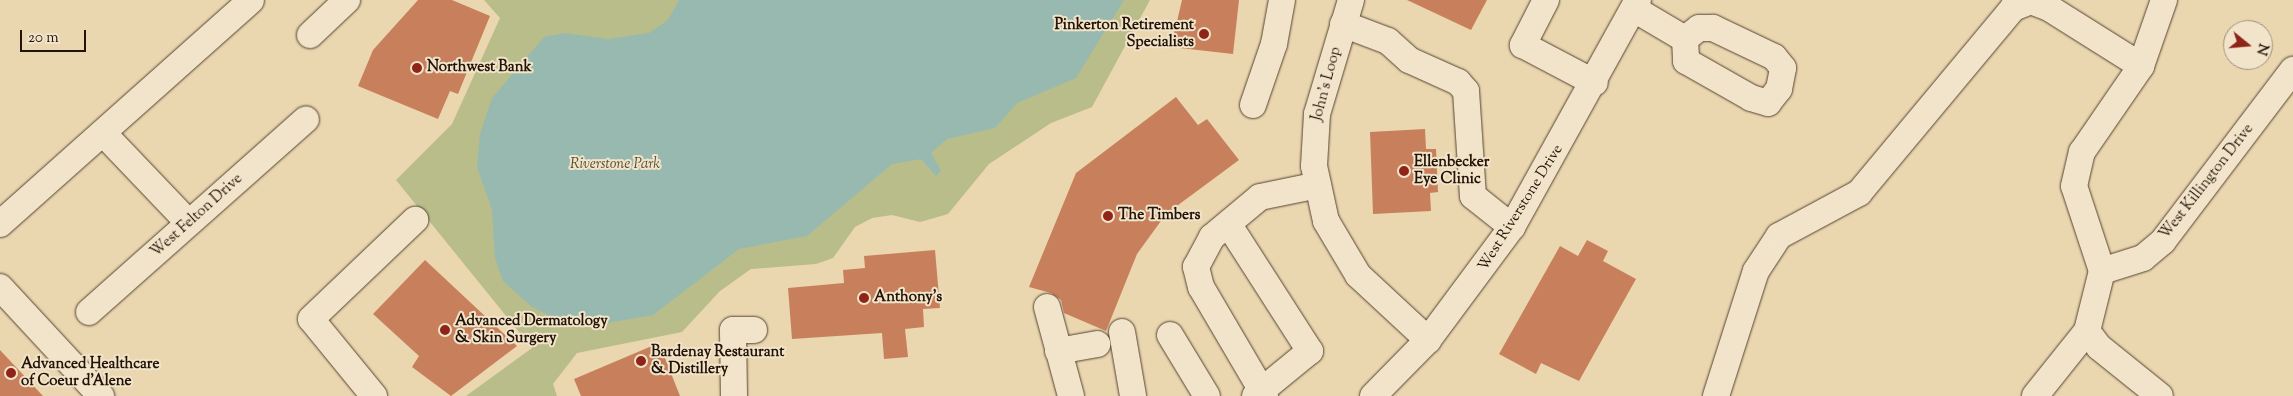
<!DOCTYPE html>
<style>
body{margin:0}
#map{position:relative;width:2293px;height:396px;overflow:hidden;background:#ead6af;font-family:"Sorts Mill Goudy",serif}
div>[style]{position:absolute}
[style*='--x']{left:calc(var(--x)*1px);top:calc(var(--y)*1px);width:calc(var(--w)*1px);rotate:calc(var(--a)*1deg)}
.green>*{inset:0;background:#b8bd8a}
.water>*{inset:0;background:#98b9af}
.building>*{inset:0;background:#c8805c}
.roads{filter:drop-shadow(0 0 1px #554430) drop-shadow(0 0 1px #554430)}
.minor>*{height:26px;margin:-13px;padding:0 13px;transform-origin:13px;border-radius:13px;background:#f1e4cb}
.dots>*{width:14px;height:14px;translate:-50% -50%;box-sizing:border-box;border:2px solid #f1e4cb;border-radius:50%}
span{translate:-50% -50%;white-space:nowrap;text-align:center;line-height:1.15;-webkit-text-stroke:4px #f1e4cb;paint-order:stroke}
.poi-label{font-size:15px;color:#231305;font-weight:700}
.right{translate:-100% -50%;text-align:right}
.left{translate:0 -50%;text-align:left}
.street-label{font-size:15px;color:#231305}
.park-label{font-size:15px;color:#574e34;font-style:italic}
.north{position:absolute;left:2223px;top:20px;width:50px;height:50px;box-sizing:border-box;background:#f1e4cb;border:1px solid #9f907c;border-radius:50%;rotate:107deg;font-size:14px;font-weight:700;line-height:20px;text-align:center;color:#231305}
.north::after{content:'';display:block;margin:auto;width:18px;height:22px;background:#8f2418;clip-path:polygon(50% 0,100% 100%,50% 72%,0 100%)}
.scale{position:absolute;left:20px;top:30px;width:66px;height:22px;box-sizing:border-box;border:2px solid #231305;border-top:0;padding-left:6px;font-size:15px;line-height:18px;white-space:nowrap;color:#231305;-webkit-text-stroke:4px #f1e4cb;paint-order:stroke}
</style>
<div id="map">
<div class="green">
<i style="clip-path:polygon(484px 0,1150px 0,1092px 107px,1051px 123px,989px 164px,948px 214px,920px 222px,892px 215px,872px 218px,855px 227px,833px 258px,816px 264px,751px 269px,720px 291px,682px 332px,577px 353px,553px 384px,557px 396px,466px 396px,532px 348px,396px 180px,452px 124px,500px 18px)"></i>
</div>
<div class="water">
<i style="clip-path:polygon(679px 0,1124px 0,1076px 78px,1017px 103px,995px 128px,947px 139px,931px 153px,941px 171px,936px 176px,921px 159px,892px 164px,807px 236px,739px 249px,653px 315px,607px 323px,559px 320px,532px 307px,503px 281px,495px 258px,492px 210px,477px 167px,480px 134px,492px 98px,544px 37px,565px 33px,608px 39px,649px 33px,668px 20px)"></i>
</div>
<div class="building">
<i style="clip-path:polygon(418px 0,452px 0,490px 16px,458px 94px,450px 91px,438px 119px,358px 86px,373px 50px)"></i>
<i style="clip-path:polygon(1182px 0,1239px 0,1233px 54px,1171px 47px)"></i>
<i style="clip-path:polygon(1407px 0,1487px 0,1471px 30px)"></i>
<i style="clip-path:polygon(1176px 97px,1198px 125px,1207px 119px,1239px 160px,1166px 214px,1137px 254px,1106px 331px,1064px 313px,1061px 300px,1051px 293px,1029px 287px,1076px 173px)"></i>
<i style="clip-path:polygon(1425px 129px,1426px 149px,1436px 149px,1438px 192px,1430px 193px,1431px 211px,1373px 214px,1370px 132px)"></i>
<i style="clip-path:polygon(1587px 240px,1608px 251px,1603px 261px,1636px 279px,1579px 381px,1541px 363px,1536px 374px,1499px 354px,1560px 246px,1578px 256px)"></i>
<i style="clip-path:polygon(935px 250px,940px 308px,923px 309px,924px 327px,905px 329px,908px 357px,884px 359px,882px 333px,792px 339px,788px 288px,844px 283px,843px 270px,865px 268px,864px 256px)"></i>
<i style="clip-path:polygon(425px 260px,517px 346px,451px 396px,412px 367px,419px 356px,373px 314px)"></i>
<i style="clip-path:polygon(659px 343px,680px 396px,581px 396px,574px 379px)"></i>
<i style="clip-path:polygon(0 350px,43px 396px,0 396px)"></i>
</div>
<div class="roads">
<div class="minor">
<i style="--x:1351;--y:0;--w:119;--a:106.6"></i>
<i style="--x:1317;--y:114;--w:52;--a:93.3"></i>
<i style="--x:1314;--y:166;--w:56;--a:77.7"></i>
<i style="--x:1326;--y:221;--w:63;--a:59.3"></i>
<i style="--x:1358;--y:275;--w:96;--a:42.9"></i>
<i style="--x:1546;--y:0;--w:51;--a:117.1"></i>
<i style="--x:1523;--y:45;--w:81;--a:27.8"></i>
<i style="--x:1634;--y:9;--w:59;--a:30.5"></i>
<i style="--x:1685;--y:39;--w:22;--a:87"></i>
<i style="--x:1686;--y:61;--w:75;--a:29.6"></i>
<i style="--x:1751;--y:98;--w:18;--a:16"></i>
<i style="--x:1768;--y:103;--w:18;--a:-52"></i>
<i style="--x:1779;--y:89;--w:21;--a:-79"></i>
<i style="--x:1783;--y:68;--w:14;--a:-129"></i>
<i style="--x:1774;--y:57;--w:68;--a:-154.6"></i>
<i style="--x:1713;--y:28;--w:14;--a:180"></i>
<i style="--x:1699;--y:28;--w:18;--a:142"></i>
<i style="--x:1343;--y:24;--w:48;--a:20.7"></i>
<i style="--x:1388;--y:41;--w:28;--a:42"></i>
<i style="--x:1409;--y:60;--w:54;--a:24.2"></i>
<i style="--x:1458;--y:82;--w:12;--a:48"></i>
<i style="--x:1466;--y:91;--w:105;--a:86.2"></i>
<i style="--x:1473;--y:196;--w:50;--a:38.5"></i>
<i style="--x:310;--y:35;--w:51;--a:-43.4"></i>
<i style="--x:1253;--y:105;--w:65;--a:-71"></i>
<i style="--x:1274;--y:44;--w:45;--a:-79.7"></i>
<i style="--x:103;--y:133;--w:124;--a:46.3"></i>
<i style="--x:0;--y:224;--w:336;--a:-41.7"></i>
<i style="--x:1229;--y:225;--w:150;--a:57.3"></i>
<i style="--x:1310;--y:351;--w:71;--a:140.7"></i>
<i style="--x:2102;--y:271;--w:43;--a:-17.6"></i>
<i style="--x:2143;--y:258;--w:26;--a:-40"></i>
<i style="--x:2163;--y:241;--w:215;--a:-52.8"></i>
<i style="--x:0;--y:287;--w:149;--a:47.2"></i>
<i style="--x:1047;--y:307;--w:92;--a:74.9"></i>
<i style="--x:89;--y:312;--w:290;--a:-41.6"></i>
<i style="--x:2087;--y:331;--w:20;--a:53"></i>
<i style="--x:2099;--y:347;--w:78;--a:38.8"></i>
<i style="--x:1122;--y:332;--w:65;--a:80.2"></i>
<i style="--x:1170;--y:335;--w:71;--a:58.8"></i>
<i style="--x:1058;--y:351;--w:40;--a:-10"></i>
<i style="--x:374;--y:396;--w:99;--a:-129.3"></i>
<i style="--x:311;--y:319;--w:144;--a:-43.6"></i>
<i style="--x:734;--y:396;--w:66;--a:-90.9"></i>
<i style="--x:733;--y:330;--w:21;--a:0"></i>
<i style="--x:1265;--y:396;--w:126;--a:-120.4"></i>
<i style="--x:1201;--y:287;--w:21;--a:-104"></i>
<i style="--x:1196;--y:267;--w:34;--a:-62"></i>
<i style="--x:1212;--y:237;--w:62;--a:-39.8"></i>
<i style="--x:1260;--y:197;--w:59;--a:-11.7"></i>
<i style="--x:1373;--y:396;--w:78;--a:-45.5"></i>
<i style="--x:1428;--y:340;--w:141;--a:-53.4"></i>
<i style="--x:1512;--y:227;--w:260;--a:-61"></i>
<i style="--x:1716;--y:396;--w:131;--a:-72.3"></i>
<i style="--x:1756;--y:271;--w:42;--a:-56.7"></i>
<i style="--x:1779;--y:236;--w:91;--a:-28.3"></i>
<i style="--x:1859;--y:193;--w:241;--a:-50.2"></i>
<i style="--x:2013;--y:8;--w:19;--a:-21"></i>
<i style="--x:2031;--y:1;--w:19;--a:21"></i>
<i style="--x:2049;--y:8;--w:109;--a:32.2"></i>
<i style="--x:2035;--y:396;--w:83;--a:-51.3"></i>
<i style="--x:2087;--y:331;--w:62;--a:-76"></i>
<i style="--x:2102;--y:271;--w:89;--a:-108.2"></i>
<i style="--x:2074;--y:186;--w:35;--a:-77"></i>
<i style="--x:2082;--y:152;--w:104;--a:-55.5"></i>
<i style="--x:2141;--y:66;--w:70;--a:-70.8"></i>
</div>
</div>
<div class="dots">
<i style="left:1204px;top:34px;background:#8f2418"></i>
<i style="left:417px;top:68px;background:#8f2418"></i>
<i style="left:1404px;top:171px;background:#8f2418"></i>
<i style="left:1108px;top:216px;background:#8f2418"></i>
<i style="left:864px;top:298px;background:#8f2418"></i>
<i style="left:445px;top:330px;background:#8f2418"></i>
<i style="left:641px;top:361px;background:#8f2418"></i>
<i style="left:11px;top:373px;background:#8f2418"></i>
</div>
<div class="poi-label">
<span class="right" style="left:1194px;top:34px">Pinkerton Retirement<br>Specialists</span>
<span class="left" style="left:427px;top:68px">Northwest Bank</span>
<span class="left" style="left:1414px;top:171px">Ellenbecker<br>Eye Clinic</span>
<span class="left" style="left:1118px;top:216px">The Timbers</span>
<span class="left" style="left:874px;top:298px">Anthony's</span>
<span class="left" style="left:455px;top:330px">Advanced Dermatology<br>&amp; Skin Surgery</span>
<span class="left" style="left:651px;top:361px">Bardenay Restaurant<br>&amp; Distillery</span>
<span class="left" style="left:21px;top:373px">Advanced Healthcare<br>of Coeur d'Alene</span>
</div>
<div class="street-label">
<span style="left:1327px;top:84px;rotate:-75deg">John's Loop</span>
<span style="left:2207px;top:182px;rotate:-52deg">West Killington Drive</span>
<span style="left:1521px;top:208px;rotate:-58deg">West Riverstone Drive</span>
<span style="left:197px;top:216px;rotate:-42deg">West Felton Drive</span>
</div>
<div class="park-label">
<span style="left:615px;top:165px">Riverstone Park</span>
</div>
<div class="north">N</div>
<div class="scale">20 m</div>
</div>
